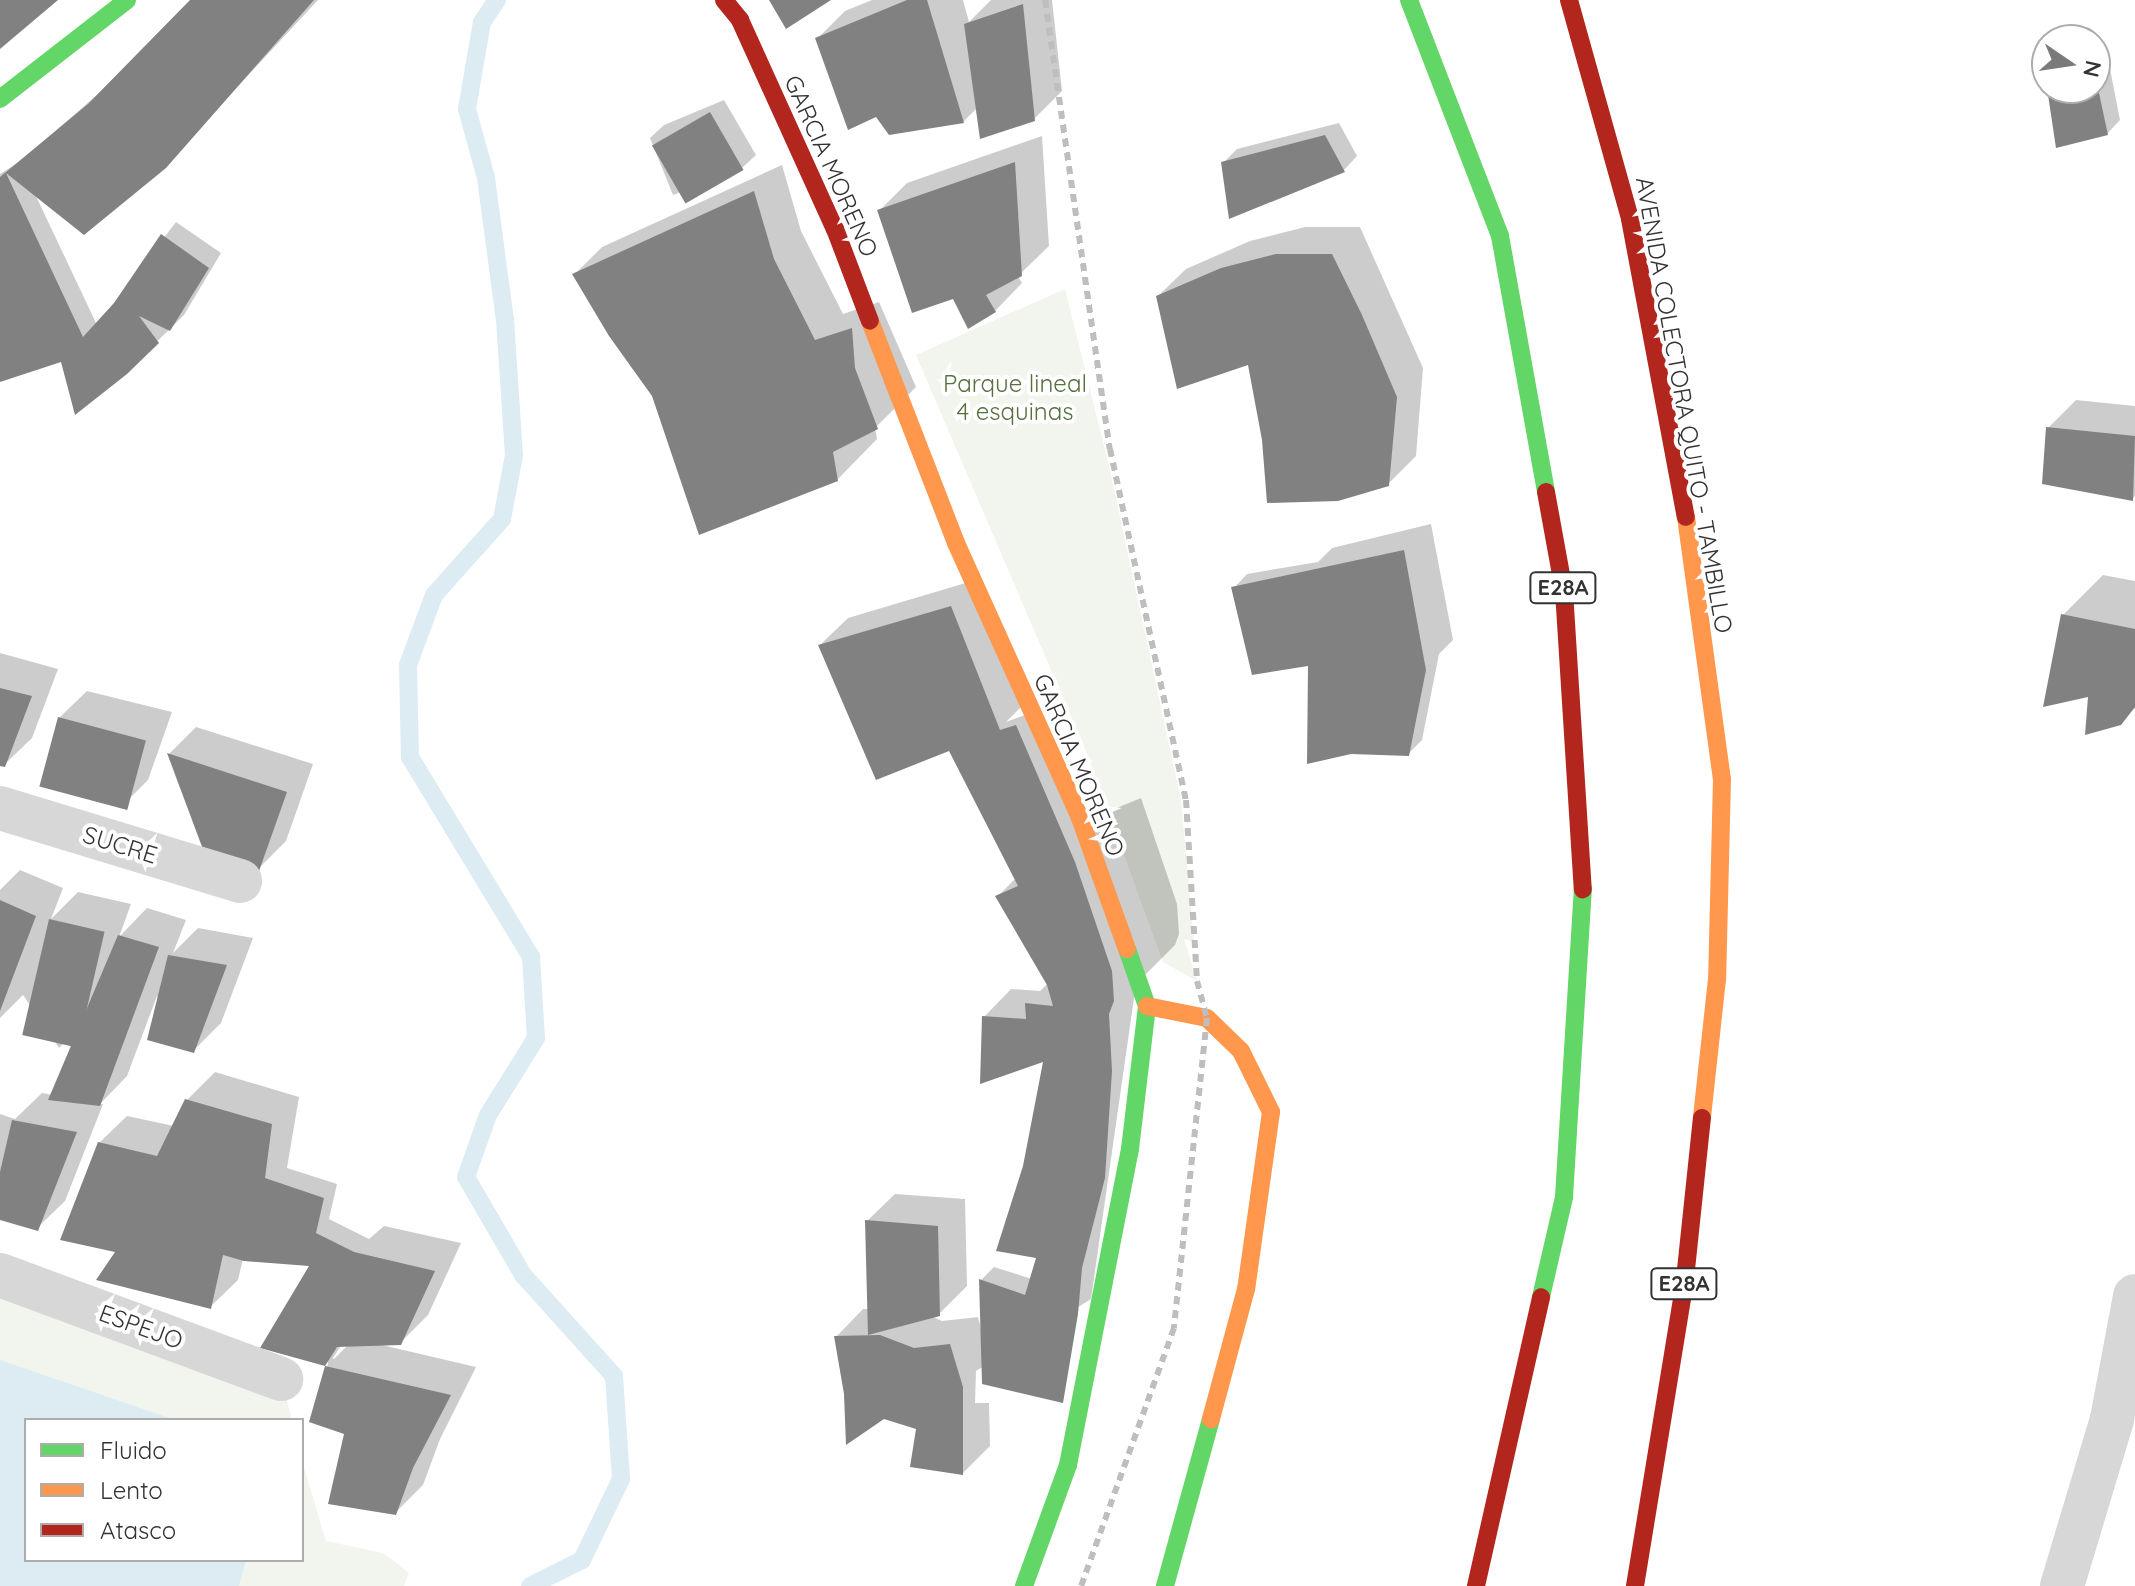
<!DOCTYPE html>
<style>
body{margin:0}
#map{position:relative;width:2135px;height:1586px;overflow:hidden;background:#fff;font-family:Quicksand,sans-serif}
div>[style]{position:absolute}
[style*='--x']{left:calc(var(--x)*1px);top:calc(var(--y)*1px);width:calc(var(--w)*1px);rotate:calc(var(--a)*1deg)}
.green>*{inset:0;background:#f1f5ed}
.water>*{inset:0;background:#ddebf3}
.shadow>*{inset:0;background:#0003}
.stream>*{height:18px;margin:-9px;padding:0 9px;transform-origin:9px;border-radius:9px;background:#ddebf3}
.building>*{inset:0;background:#818181;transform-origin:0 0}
.street>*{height:44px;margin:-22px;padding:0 22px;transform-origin:22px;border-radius:22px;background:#d7d7d7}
.fast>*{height:18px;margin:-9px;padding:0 9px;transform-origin:9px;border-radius:9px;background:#63d668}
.slow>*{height:18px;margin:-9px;padding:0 9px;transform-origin:9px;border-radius:9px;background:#ff974d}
.jam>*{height:18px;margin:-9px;padding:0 9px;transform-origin:9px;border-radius:9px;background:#b3261e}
.rail>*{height:6px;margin-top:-3px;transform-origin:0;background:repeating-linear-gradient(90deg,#bebebe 0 8px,transparent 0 14px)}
span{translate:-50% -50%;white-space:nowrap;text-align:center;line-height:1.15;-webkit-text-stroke:8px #fff;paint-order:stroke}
.shield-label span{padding:2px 6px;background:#fff;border:2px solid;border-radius:6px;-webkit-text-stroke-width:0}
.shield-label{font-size:22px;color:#333;font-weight:700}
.street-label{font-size:24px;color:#333}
.park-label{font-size:24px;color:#56703f}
.legend{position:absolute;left:24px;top:1418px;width:280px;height:144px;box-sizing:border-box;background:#fff;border:2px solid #adadad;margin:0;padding:10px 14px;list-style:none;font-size:24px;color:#333}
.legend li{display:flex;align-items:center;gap:16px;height:40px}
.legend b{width:40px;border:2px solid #adadad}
.north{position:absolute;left:2031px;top:24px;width:80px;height:80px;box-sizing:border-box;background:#fff;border:2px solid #adadad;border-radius:50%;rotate:103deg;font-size:22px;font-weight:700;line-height:32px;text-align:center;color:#333}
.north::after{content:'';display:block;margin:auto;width:28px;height:36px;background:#7a7a7a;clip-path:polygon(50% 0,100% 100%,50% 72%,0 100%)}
</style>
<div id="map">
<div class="green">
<i style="clip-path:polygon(1065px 289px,1109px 466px,1181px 800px,1194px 942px,1184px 939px,1197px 981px,1163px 962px,1088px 756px,916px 355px)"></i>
<i style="clip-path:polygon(0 1275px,281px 1379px,292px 1420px,26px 1420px,26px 1560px,302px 1560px,302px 1461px,326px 1541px,383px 1553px,409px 1573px,404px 1586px,0 1586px)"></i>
</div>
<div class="water">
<i style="clip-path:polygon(0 1360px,175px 1420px,26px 1420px,26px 1560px,246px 1560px,239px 1586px,0 1586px)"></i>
</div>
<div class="shadow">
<i style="clip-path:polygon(192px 0,318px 0,164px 166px,35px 194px,97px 325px,176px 222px,221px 253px,184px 315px,126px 372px,62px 359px,0 379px,0 174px,22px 160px,114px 80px)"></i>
<i style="clip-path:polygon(872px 0,963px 0,969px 22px,991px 0,1052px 0,1062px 91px,1034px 119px,978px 107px,963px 122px,817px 39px,845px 11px)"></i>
<i style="clip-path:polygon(2107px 53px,2120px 120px,2107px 134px,2049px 88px,2095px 88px,2095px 58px)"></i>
<i style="clip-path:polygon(724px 100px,756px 155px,742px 168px,673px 195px,650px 138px,664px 125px)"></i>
<i style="clip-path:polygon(1339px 123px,1357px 156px,1344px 170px,1230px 216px,1223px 163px,1237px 149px)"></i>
<i style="clip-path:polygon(1042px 136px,1049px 246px,1018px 276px,1022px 283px,995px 311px,954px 297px,879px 211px,907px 183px)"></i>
<i style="clip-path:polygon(782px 165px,801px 231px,843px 314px,879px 302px,916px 387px,875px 428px,877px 439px,837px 480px,653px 395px,575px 274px,602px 247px)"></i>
<i style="clip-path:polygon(1305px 227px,1360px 227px,1423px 368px,1416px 456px,1388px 484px,1264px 440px,1250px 362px,1158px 296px,1186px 269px,1250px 241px)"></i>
<i style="clip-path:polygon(2076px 400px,2135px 406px,2135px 496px,2132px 499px,2048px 428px)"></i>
<i style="clip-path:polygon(1431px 524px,1453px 640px,1439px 654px,1422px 740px,1408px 754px,1234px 588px,1247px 574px,1318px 562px,1332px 548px)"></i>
<i style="clip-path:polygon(2103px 575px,2135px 581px,2135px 708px,2119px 723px,2090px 694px,2063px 615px)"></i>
<i style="clip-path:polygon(979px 579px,1027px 701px,1006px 722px,1030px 713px,1078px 824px,1141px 798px,1177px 904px,1179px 934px,1175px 945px,1136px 984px,1091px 1299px,976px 1371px,975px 1403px,989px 1403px,990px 1446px,963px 1473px,921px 1427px,846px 1394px,836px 1337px,863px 1309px,869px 1309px,867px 1221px,895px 1194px,965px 1199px,967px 1286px,939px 1314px,931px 1316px,942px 1321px,978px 1317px,981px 1329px,981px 1280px,994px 1267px,1032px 1279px,1038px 1257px,1025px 1167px,1046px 1059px,984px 1017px,1011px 989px,1040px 991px,1048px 983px,998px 896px,1016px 878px,950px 748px,820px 645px,848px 618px)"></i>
<i style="clip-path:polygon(0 653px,58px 669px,32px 738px,4px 765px,0 764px)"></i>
<i style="clip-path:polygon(87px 691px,172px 712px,148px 780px,120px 808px,59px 718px)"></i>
<i style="clip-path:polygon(196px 727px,313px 764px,286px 841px,258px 869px,169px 754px)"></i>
<i style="clip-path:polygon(20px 870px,63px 888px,51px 919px,78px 892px,131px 904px,119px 937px,147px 908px,186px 920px,173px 953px,198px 928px,253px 938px,221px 1023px,193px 1051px,157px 996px,127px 1076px,100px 1104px,103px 1104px,65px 1201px,37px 1228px,0 1218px,0 1114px,15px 1119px,42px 1093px,53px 1095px,82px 1025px,59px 1048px,23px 995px,0 1018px,0 890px)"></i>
<i style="clip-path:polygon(evenodd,215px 1072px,299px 1097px,287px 1168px,337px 1184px,329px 1219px,369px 1239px,384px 1226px,461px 1243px,428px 1315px,400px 1343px,382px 1345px,476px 1367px,440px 1439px,423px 1485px,395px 1513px,346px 1433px,311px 1421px,328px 1364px,312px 1264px,243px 1259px,238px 1280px,210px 1307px,118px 1251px,99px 1143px,127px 1116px,174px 1126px,187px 1100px,215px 1072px,342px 1344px,349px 1344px,334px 1359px,333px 1358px,342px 1344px)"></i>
</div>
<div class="stream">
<i style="--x:497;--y:0;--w:27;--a:124"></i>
<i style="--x:482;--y:22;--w:88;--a:99.8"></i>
<i style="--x:467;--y:109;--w:72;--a:74.6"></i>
<i style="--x:486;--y:178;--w:143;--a:82.4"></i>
<i style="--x:505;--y:320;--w:135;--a:86.2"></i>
<i style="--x:514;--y:455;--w:65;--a:100.6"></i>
<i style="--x:502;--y:519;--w:102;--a:131.8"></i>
<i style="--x:434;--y:595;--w:75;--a:110.4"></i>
<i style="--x:408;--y:665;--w:92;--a:88.8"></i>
<i style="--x:410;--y:757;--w:234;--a:58.8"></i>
<i style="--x:531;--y:957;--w:81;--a:86.5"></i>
<i style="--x:536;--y:1038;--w:91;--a:121.9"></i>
<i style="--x:488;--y:1115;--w:66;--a:109.5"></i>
<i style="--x:466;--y:1177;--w:113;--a:59.8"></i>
<i style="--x:523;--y:1275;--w:136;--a:48"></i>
<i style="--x:614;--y:1376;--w:103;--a:86.1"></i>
<i style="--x:621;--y:1479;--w:90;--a:115.7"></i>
<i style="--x:582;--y:1560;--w:58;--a:153.4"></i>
</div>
<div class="building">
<i style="clip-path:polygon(0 0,58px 0,0 49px)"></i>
<i style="clip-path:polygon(190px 0,314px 0,166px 168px,84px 235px,6px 173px,83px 337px,114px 303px,161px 234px,209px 268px,170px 331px,139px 316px,159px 343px,127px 374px,75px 415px,61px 362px,0 382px,0 177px,88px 104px)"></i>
<i style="clip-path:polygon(769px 0,831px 0,786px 29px)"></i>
<i style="clip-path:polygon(907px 0,927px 0,964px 123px,889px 135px,876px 117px,848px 130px,815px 38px)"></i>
<i style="clip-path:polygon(1023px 4px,1035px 121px,980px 139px,964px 24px)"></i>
<i style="clip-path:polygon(2096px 79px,2108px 135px,2056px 148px,2047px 88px,2095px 88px)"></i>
<i style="left:710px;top:112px;width:67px;height:67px;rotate:60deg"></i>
<i style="clip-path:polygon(1325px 135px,1345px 172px,1229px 219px,1221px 162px)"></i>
<i style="clip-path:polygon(1015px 162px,1022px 276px,986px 295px,996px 312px,968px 329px,953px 299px,912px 313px,877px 210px)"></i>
<i style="clip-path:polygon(754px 191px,774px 259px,815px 340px,852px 328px,855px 368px,878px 429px,833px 452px,838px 481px,699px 535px,652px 396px,609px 336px,572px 274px)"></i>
<i style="clip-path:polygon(1276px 254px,1332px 254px,1362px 315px,1397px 397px,1389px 486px,1338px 501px,1267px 503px,1262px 440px,1248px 365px,1177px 389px,1156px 296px,1221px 268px)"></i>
<i style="clip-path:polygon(2046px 427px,2135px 436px,2133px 501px,2042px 484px)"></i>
<i style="clip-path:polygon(1404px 550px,1426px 670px,1409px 756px,1351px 754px,1307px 764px,1308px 666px,1252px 675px,1231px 587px)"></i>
<i style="clip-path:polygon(951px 606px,1000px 730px,1016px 725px,1075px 862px,1112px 971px,1114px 1001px,1109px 1014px,1112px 1071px,1105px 1178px,1082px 1268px,1078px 1314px,1063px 1403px,982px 1384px,979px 1279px,1025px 1295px,1036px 1258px,996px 1251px,1023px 1166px,1043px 1062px,980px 1084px,982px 1016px,1026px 1019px,1025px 1003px,1053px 1006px,1047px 985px,995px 896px,1018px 886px,949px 751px,876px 780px,818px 645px)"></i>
<i style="clip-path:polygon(2061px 614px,2135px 629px,2135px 707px,2121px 725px,2085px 735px,2088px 697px,2043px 707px)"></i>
<i style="clip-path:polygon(0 688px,32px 696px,5px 767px,0 766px)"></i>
<i style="left:58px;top:717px;width:91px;height:72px;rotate:15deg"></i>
<i style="clip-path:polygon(167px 753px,287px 792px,259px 871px,204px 852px)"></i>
<i style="clip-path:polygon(0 900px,36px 916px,0 1011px)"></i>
<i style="left:49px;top:919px;width:57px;height:119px;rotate:13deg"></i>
<i style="clip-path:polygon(118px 935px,159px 947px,100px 1106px,48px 1100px)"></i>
<i style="clip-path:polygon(168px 955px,227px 965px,194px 1053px,147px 1040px)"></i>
<i style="clip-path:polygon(185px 1099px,272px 1124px,265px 1178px,324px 1198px,316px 1233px,354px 1252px,435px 1271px,401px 1345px,337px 1347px,325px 1366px,260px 1348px,309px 1266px,244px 1261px,223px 1255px,211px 1309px,96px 1280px,115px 1252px,60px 1240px,98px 1142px,157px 1156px)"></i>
<i style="clip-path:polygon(12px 1120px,77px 1132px,38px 1231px,0 1220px,0 1172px)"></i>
<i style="clip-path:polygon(865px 1220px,938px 1226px,940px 1316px,868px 1335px)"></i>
<i style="clip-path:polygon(880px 1335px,914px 1348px,950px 1344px,963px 1387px,963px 1475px,910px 1467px,916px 1429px,884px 1419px,846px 1445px,844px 1394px,834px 1336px)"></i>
<i style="clip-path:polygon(325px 1366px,451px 1395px,413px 1468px,396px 1515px,328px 1504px,344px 1434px,309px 1422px)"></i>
</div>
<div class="street">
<i style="--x:0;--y:808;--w:251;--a:16.9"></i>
<i style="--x:0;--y:1275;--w:300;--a:20.3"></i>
<i style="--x:2062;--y:1586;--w:174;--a:-73.3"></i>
<i style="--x:2112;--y:1419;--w:125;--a:-79.4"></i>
</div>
<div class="fast">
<i style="--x:1409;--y:0;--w:253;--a:68.9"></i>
<i style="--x:1500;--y:236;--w:260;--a:79.8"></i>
<i style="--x:0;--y:99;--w:161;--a:-37.9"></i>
<i style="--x:1541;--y:1297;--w:103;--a:-77"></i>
<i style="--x:1564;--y:1197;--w:309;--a:-86.5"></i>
<i style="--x:1024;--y:1586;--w:129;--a:-70"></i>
<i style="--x:1068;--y:1465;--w:322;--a:-78.9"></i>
<i style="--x:1130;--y:1149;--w:144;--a:-83.2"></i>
<i style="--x:1147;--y:1006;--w:60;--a:-109.3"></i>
<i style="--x:1165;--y:1586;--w:173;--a:-74.6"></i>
</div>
<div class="slow">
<i style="--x:870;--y:321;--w:238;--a:68.8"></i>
<i style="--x:956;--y:543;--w:302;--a:65.7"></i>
<i style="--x:1080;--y:818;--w:139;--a:70.3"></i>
<i style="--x:1686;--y:517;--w:264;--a:82.2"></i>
<i style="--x:1722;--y:779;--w:200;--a:91.4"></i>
<i style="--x:1717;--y:979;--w:140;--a:96.2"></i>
<i style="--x:1147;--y:1006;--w:61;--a:11.3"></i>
<i style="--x:1207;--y:1018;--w:47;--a:44.1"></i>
<i style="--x:1241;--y:1051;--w:68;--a:63.8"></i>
<i style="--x:1271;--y:1112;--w:179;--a:98"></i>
<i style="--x:1246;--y:1289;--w:135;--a:105.1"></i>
</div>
<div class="jam">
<i style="--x:724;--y:0;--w:26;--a:51"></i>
<i style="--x:740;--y:20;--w:230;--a:65.6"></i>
<i style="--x:835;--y:229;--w:98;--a:69.2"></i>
<i style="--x:1569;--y:0;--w:227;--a:74.4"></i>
<i style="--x:1630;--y:219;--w:303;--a:79.4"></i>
<i style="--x:1546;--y:492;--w:101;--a:79.7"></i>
<i style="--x:1564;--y:591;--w:299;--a:86.4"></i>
<i style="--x:1476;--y:1586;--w:296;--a:-77.3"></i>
<i style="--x:1635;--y:1586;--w:311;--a:-80.7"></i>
<i style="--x:1685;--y:1279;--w:162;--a:-84"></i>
</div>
<div class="rail">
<i style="--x:1045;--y:0;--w:454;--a:81.8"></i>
<i style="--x:1110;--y:449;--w:359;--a:77.8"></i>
<i style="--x:1186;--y:800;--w:181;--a:86.5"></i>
<i style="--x:1197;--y:981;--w:38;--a:75"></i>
<i style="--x:1207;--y:1018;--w:312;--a:96.1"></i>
<i style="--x:1174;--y:1328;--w:274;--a:109.8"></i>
</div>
<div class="shield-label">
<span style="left:1563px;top:588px">E28A</span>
<span style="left:1684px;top:1284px">E28A</span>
</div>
<div class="street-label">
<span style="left:831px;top:166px;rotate:66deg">GARCIA MORENO</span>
<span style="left:1684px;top:405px;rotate:80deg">AVENIDA COLECTORA QUITO - TAMBILLO</span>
<span style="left:1079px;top:765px;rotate:67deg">GARCIA MORENO</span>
<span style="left:120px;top:845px;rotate:17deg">SUCRE</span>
<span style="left:141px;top:1327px;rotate:20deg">ESPEJO</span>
</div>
<div class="park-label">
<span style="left:1015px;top:398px">Parque lineal<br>4 esquinas</span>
</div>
<ul class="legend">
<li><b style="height:10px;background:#63d668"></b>Fluido</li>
<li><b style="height:10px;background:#ff974d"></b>Lento</li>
<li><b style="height:10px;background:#b3261e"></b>Atasco</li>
</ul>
<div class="north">N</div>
</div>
